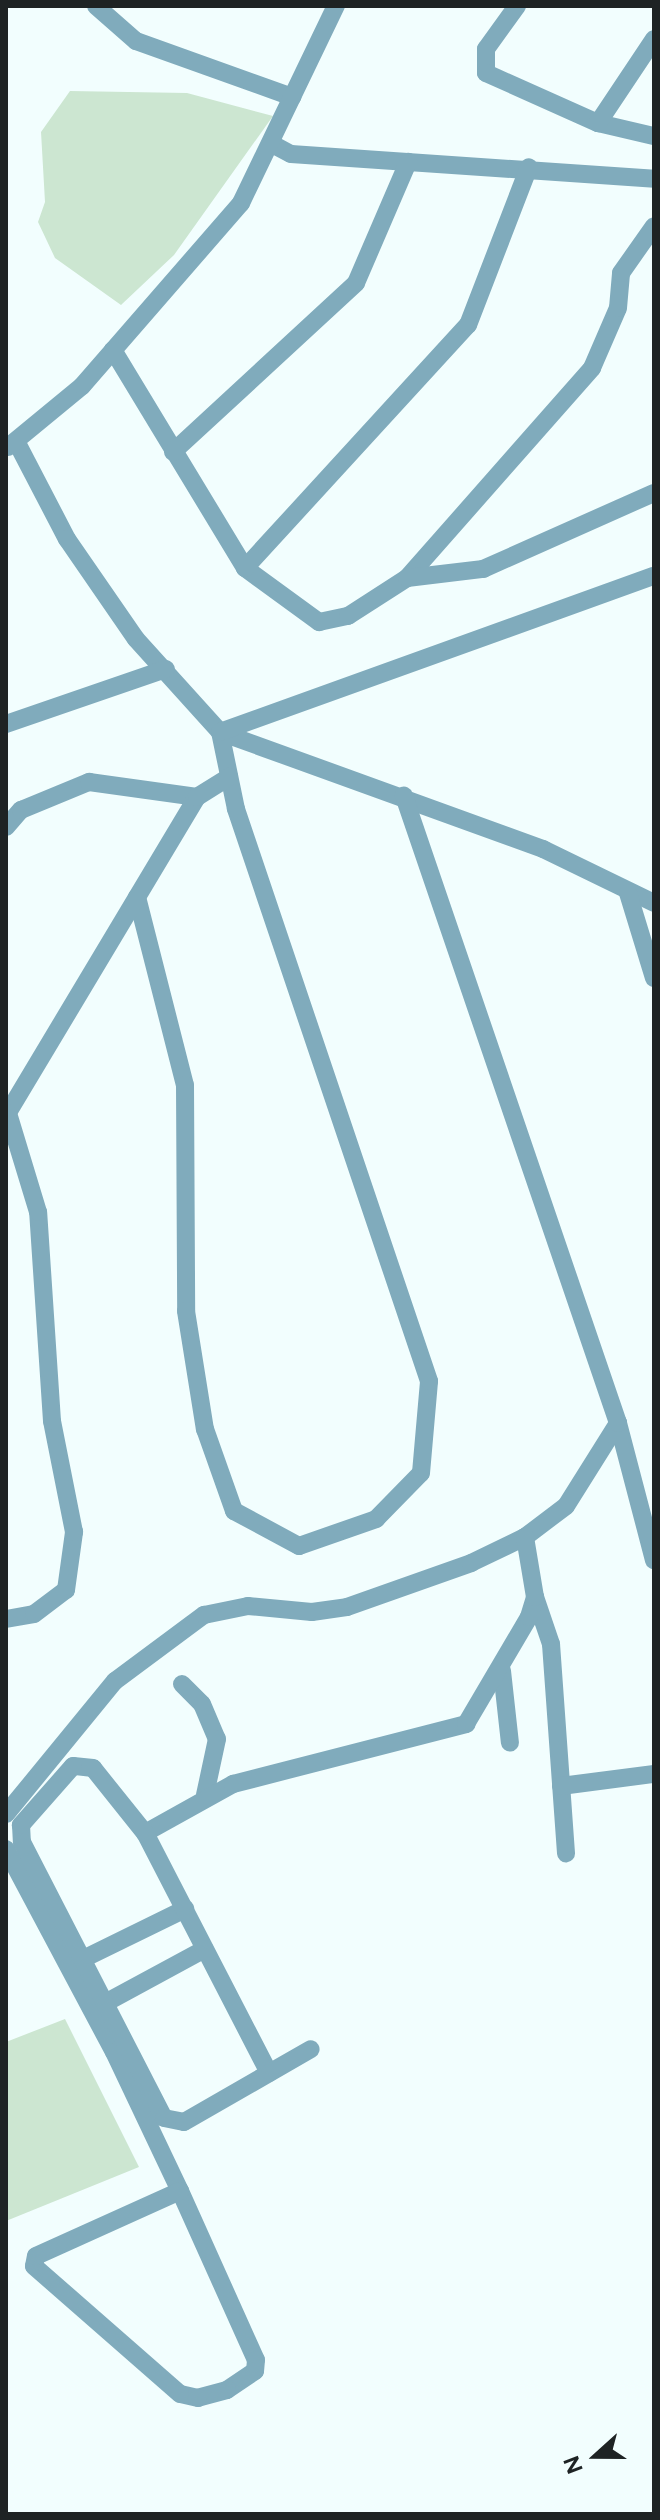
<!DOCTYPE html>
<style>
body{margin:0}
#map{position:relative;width:660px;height:2520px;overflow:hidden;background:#f2fefe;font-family:Figtree,sans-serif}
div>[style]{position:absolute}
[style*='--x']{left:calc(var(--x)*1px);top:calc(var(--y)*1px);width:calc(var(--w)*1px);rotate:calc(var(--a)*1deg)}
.green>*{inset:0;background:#cce6d1}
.minor>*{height:18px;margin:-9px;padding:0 9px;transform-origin:9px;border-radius:9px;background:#80abbc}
span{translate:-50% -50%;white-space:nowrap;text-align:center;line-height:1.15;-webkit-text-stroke:6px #f2fefe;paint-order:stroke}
.frame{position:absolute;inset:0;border:8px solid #1e2324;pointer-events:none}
.north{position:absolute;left:556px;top:2416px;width:80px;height:80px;-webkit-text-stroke:6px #f2fefe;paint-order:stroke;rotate:249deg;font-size:22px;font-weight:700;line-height:32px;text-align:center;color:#1e2324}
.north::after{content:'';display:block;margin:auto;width:28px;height:36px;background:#1e2324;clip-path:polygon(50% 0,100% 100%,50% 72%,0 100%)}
</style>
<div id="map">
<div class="green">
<i style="clip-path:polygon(70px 91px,187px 93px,273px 116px,174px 255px,121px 305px,55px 258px,38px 222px,45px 202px,41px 132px)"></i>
<i style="clip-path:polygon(65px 2019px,139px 2167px,6px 2221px,6px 2042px)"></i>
</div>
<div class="minor">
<i style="--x:96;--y:6;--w:53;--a:41.2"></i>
<i style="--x:136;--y:41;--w:166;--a:19.7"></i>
<i style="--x:517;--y:6;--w:53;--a:125.8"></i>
<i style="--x:486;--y:49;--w:24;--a:90"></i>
<i style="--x:486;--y:73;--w:123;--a:24.1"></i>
<i style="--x:598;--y:123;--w:57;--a:13.1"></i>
<i style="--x:598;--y:123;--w:101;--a:-56.3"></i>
<i style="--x:272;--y:144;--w:21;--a:28"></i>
<i style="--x:291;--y:154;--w:364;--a:3.9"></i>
<i style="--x:113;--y:350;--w:255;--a:58.8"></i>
<i style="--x:245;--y:568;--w:92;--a:36.1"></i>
<i style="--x:319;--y:622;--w:30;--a:-12"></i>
<i style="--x:348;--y:616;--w:70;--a:-32.8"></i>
<i style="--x:407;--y:578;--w:280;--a:-48.6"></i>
<i style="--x:592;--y:368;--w:65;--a:-66.6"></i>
<i style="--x:618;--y:308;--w:35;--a:-85"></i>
<i style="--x:621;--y:273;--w:57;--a:-54.9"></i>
<i style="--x:17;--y:443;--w:108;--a:62.5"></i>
<i style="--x:67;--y:539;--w:121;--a:55.4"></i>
<i style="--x:136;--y:639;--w:125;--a:47.9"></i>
<i style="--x:220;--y:732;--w:344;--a:19.9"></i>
<i style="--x:543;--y:849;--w:123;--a:25.9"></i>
<i style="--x:8;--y:447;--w:96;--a:-39.5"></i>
<i style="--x:82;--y:386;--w:242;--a:-49"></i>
<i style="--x:241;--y:203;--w:219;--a:-64.3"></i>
<i style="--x:173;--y:452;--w:249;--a:-42.7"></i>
<i style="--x:356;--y:283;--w:132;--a:-66.7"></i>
<i style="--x:245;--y:568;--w:330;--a:-47.5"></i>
<i style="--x:468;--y:325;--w:169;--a:-68.9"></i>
<i style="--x:407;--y:578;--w:77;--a:-6.8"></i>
<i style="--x:483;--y:569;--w:187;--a:-24"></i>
<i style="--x:6;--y:724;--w:169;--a:-19"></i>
<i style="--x:6;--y:827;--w:23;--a:-49"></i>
<i style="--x:21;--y:810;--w:74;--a:-22.4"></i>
<i style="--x:89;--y:782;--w:109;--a:7.9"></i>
<i style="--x:628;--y:893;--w:89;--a:73"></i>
<i style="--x:137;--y:897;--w:194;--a:75.7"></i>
<i style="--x:185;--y:1085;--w:226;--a:89.7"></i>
<i style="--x:186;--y:1311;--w:120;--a:80.9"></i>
<i style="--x:205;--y:1429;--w:87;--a:70.5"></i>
<i style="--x:234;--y:1511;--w:74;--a:28.3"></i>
<i style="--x:299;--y:1546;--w:82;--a:-19.3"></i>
<i style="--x:376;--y:1519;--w:64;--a:-45.6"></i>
<i style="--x:421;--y:1473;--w:92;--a:-85"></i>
<i style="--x:429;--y:1381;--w:604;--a:-108.65"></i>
<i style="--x:236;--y:809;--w:79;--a:-101.7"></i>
<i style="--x:220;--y:732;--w:461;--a:-19.8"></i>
<i style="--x:6;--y:1116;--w:372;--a:-59.1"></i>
<i style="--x:197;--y:797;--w:38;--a:-32"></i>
<i style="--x:618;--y:1423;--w:142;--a:75.3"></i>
<i style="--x:535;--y:1597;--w:50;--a:71.2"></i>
<i style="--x:551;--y:1644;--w:210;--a:85.9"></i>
<i style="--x:6;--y:1619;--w:28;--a:-10"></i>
<i style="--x:34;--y:1614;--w:40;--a:-37"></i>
<i style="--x:66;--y:1590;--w:59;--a:-82.1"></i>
<i style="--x:74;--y:1532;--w:113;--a:-101.2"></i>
<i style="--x:52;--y:1421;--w:209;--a:-93.8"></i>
<i style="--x:38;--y:1212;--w:103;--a:-106.9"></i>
<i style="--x:502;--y:1671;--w:72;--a:83.7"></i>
<i style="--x:182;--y:1684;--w:28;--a:45"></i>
<i style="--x:202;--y:1704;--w:38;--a:67"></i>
<i style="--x:217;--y:1739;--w:57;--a:102.1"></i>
<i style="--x:561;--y:1786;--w:94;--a:-7.4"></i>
<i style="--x:6;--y:1814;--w:172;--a:-50.7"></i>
<i style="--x:115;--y:1681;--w:111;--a:-36.6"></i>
<i style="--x:204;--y:1615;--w:45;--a:-11.6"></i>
<i style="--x:248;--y:1606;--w:64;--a:5.4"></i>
<i style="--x:312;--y:1612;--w:35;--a:-8"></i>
<i style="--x:347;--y:1607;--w:132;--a:-19.5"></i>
<i style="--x:471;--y:1563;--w:60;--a:-25.7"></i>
<i style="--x:525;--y:1537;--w:51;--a:-37.1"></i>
<i style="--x:566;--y:1506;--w:98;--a:-57.9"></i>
<i style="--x:618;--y:1423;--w:663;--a:-108.85"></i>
<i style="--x:145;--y:1833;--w:101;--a:-29.1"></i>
<i style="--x:233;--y:1784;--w:241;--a:-14.4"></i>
<i style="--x:466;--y:1724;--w:124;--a:-59.5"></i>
<i style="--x:529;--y:1617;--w:21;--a:-73"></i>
<i style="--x:535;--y:1597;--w:61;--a:-99.5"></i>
<i style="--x:6;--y:1849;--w:230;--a:62"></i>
<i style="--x:114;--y:2052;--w:154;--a:64.6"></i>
<i style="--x:180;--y:2191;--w:185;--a:65.8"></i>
<i style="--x:256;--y:2360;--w:11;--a:95"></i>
<i style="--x:255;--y:2371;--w:34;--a:146"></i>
<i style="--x:227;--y:2390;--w:30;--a:165"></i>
<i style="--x:198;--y:2398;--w:18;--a:-167"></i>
<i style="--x:180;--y:2394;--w:194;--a:-138.8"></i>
<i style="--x:34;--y:2266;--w:10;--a:-79"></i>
<i style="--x:36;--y:2256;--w:158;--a:-24.3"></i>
<i style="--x:83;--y:1959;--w:114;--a:-26.1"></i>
<i style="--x:107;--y:2002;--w:111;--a:-28.4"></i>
<i style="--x:269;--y:2073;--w:270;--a:-117.3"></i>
<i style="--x:145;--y:1833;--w:83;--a:-128.7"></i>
<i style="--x:93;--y:1768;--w:20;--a:-174"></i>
<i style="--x:73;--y:1766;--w:79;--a:131.4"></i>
<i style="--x:21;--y:1825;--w:17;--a:87"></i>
<i style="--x:22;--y:1842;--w:310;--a:62.8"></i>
<i style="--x:164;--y:2118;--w:20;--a:11"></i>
<i style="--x:184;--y:2122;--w:146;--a:-29.9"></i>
</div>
<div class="frame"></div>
<div class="north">N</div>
</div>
